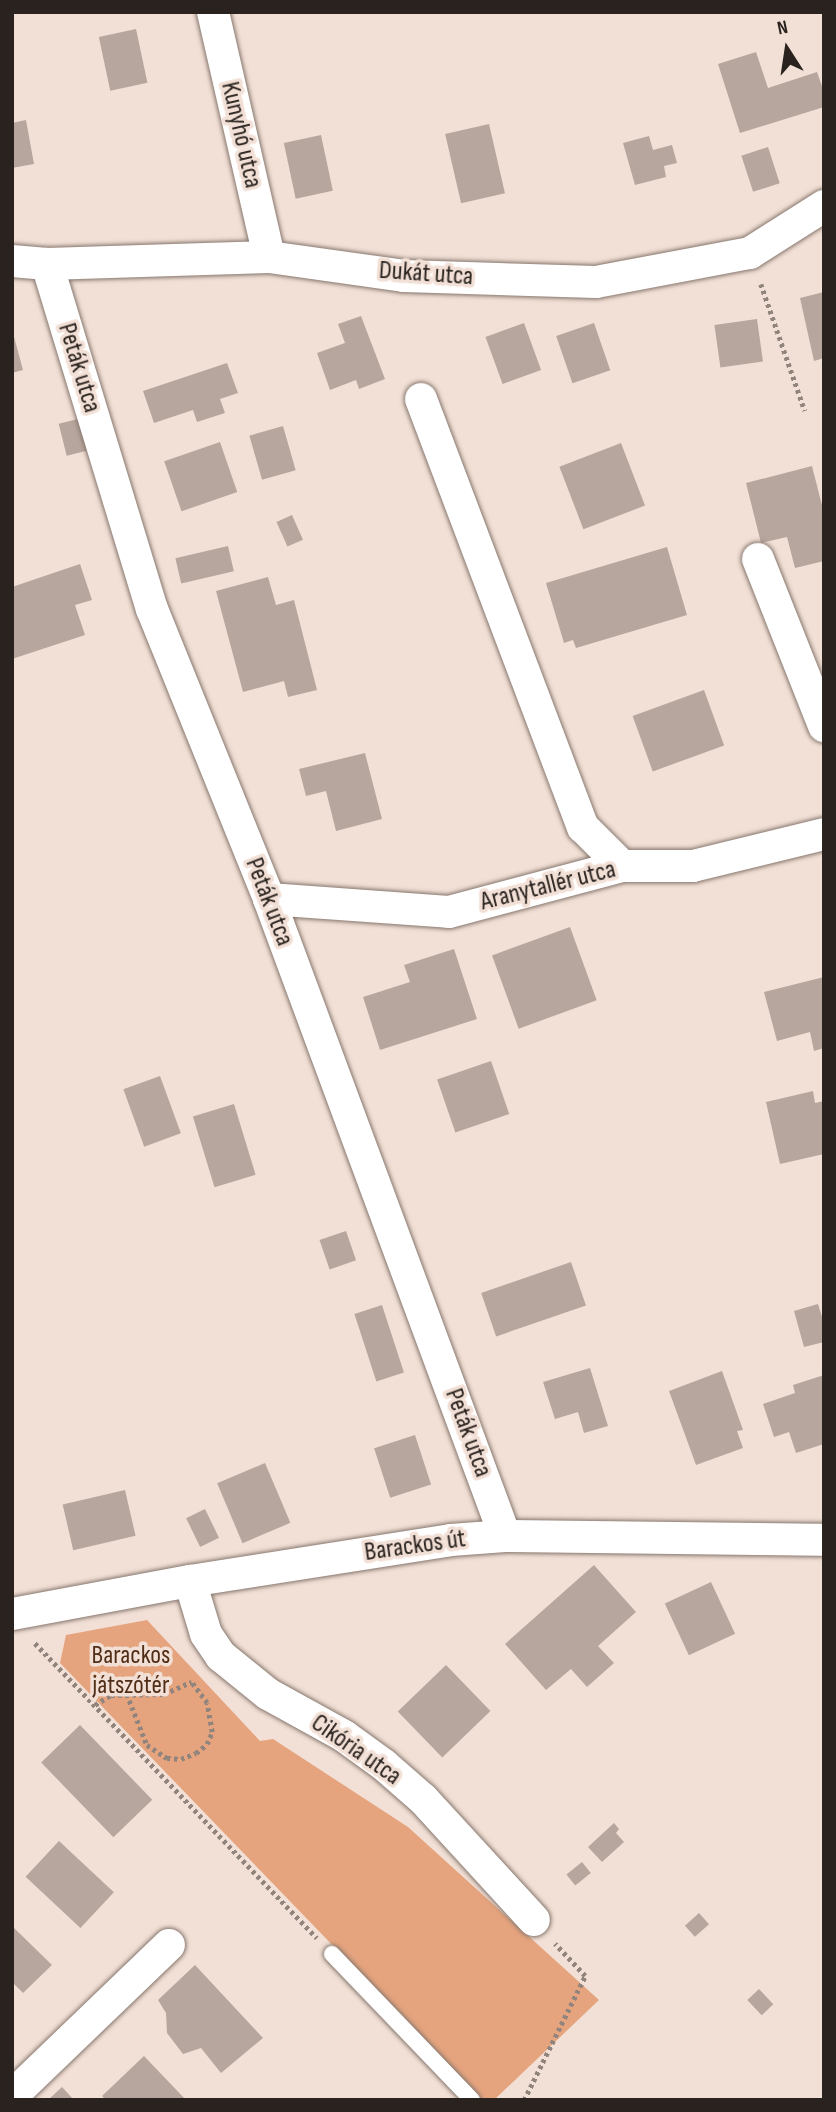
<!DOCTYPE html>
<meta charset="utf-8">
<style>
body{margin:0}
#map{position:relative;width:836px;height:2112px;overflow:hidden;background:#f2e0d6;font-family:"Sofia Sans Condensed",sans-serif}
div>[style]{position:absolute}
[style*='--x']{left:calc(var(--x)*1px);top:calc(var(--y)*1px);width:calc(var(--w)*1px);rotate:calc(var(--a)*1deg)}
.green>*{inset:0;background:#e5a47e}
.building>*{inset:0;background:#b7a69d;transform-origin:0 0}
.path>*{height:4.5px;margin-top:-2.25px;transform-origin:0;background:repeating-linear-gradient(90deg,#91847d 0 3.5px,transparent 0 7px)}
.roads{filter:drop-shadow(0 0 2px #87776e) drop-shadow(0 0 2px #87776e)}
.lane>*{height:16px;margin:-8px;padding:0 8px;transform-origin:8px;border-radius:8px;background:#fff}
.street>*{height:32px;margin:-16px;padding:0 16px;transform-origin:16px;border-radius:16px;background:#fff}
span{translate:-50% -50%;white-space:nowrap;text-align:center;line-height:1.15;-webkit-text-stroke:7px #f2e0d6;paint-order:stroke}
.street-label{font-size:26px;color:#29221e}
.park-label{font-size:26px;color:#502d17}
.frame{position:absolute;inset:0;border:14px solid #29221e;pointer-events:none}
.north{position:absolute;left:752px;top:14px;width:70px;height:70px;-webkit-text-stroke:5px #f2e0d6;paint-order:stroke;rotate:348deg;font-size:19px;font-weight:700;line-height:28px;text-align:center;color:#29221e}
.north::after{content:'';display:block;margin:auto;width:24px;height:32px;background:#29221e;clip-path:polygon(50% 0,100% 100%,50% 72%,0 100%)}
</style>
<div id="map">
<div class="green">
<i style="clip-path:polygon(147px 1620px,260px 1741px,273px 1739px,408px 1827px,599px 2000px,494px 2100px,482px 2100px,60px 1663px,66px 1635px)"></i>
</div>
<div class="building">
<i style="left:136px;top:29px;width:55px;height:38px;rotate:78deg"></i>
<i style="clip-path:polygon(756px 52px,768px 88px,817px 72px,824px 92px,824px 107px,740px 133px,718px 64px)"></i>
<i style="clip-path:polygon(26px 120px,34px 164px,12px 168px,12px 123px)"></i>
<i style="left:489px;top:124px;width:71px;height:45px;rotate:77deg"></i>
<i style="left:321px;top:135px;width:57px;height:38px;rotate:78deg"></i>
<i style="clip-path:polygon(649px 136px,653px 150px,672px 145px,677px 163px,664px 166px,666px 177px,635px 185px,623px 143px)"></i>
<i style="left:768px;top:147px;width:38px;height:28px;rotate:72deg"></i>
<i style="clip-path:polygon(824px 292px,824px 358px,814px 361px,800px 298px)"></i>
<i style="clip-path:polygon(361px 316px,385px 379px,359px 389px,356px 380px,330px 390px,317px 353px,345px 343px,338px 324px)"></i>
<i style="left:757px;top:319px;width:43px;height:43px;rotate:82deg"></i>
<i style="left:524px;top:323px;width:50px;height:41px;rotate:70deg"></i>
<i style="left:594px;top:323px;width:50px;height:40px;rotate:71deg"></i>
<i style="clip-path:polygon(13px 333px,23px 370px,12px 373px,12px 334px)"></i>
<i style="clip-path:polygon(227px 363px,238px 393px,220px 399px,225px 413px,197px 422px,193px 410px,154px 423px,143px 391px)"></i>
<i style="left:82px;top:418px;width:33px;height:24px;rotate:76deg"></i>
<i style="left:283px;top:426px;width:46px;height:35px;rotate:74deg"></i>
<i style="left:220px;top:442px;width:53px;height:59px;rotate:71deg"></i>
<i style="left:621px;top:443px;width:67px;height:66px;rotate:69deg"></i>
<i style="clip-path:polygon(812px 466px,824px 513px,824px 561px,795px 568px,787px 537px,761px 543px,746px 483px)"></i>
<i style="left:292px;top:515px;width:27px;height:17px;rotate:66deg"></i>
<i style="left:228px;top:546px;width:26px;height:54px;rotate:77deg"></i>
<i style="clip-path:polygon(667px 547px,687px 615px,576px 648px,573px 640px,564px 643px,546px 583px)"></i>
<i style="clip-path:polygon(80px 564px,92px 600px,75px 605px,85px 635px,12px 659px,12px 587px)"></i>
<i style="clip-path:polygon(268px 577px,276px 605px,294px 600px,317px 690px,288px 697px,284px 681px,243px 692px,216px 591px)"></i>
<i style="left:704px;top:690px;width:59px;height:76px;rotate:70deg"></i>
<i style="clip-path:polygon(365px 753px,382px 819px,336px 831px,326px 791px,306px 796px,299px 769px)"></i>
<i style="left:570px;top:927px;width:78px;height:83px;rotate:70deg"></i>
<i style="clip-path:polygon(454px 949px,477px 1019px,380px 1050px,363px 997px,410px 982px,404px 965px)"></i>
<i style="clip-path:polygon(824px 977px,824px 1048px,814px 1051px,810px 1032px,777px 1041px,764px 992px)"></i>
<i style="left:491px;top:1061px;width:56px;height:57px;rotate:71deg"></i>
<i style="left:160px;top:1076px;width:61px;height:39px;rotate:70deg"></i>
<i style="clip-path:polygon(813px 1091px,815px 1103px,824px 1101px,824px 1154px,780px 1164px,766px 1102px)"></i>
<i style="left:234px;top:1104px;width:74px;height:43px;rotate:73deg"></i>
<i style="left:346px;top:1231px;width:31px;height:28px;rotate:71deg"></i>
<i style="left:571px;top:1262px;width:46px;height:95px;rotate:71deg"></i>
<i style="clip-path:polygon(818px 1304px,824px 1323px,824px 1342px,804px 1347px,794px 1311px)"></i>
<i style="left:382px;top:1305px;width:71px;height:29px;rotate:72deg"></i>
<i style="clip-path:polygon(590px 1368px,608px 1426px,584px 1433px,578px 1412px,555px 1419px,543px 1382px)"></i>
<i style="clip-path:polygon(722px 1371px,743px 1430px,737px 1431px,743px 1448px,696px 1465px,669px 1391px)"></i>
<i style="clip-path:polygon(824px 1375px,824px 1444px,796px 1453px,789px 1432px,774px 1437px,763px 1404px,795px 1393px,793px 1385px)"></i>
<i style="left:415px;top:1435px;width:52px;height:43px;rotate:72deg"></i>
<i style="left:265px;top:1463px;width:65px;height:52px;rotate:67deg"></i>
<i style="left:125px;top:1490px;width:47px;height:64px;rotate:77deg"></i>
<i style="left:205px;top:1509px;width:32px;height:21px;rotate:64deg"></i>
<i style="clip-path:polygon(594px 1565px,636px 1612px,598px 1646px,614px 1663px,587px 1687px,571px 1669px,546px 1690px,505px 1644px)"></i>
<i style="left:711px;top:1582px;width:57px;height:51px;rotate:65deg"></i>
<i style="left:446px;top:1665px;width:64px;height:67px;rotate:46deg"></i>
<i style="left:80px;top:1725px;width:104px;height:54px;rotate:46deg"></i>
<i style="clip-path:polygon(614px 1823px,619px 1829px,616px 1833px,624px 1842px,602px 1862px,588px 1847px)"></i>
<i style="left:59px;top:1841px;width:75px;height:49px;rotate:43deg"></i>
<i style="left:582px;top:1862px;width:14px;height:20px;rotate:51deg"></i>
<i style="left:699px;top:1913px;width:15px;height:19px;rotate:48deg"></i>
<i style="clip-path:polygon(12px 1926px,52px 1965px,23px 1993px,12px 1982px)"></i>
<i style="clip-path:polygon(195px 1965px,263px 2038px,221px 2073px,201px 2048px,183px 2054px,167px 2033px,166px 2013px,158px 2000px)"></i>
<i style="left:759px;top:1989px;width:21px;height:16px;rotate:47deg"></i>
<i style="clip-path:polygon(144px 2056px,186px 2100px,106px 2100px,102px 2096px)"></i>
<i style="clip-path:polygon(62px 2087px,74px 2100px,48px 2100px)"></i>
</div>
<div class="path">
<i style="--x:761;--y:284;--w:134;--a:70.9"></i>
<i style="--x:35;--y:1643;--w:408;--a:46.3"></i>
<i style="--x:127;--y:1694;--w:55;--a:68.6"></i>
<i style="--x:147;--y:1745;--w:24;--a:33"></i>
<i style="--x:167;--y:1758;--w:14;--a:4"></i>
<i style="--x:181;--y:1759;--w:16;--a:-22"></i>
<i style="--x:196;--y:1753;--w:14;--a:-39"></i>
<i style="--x:207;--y:1744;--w:13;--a:-67"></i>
<i style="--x:212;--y:1732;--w:29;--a:-100"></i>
<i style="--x:207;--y:1703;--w:26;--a:-127"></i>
<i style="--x:95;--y:1705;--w:19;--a:-32"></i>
<i style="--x:111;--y:1695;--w:53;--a:-1.1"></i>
<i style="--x:164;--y:1694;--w:30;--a:-24"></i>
<i style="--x:524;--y:2100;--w:138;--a:-63.8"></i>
<i style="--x:585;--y:1976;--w:44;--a:-133.2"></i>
</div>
<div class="roads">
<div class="lane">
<i style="--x:332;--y:1954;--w:202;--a:46.2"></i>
</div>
<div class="street">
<i style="--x:213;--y:12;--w:251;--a:77.1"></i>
<i style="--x:12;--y:261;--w:35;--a:5"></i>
<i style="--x:47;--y:264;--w:222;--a:-1.8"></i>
<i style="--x:269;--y:257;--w:136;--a:8"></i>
<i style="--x:404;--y:276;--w:192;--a:1.8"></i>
<i style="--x:596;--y:282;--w:157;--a:-10.7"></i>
<i style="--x:750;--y:253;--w:88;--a:-32.4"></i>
<i style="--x:47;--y:264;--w:361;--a:73.1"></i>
<i style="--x:152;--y:609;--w:313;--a:68"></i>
<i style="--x:269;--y:899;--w:679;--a:69.67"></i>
<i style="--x:421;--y:399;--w:458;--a:69.3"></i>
<i style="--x:583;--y:827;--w:55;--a:45"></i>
<i style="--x:758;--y:559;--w:180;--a:68.4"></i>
<i style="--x:269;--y:899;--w:180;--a:4.1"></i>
<i style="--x:449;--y:912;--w:179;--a:-14.9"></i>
<i style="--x:622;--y:866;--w:71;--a:0"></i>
<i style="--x:693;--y:866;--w:135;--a:-13.7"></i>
<i style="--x:190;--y:1581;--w:55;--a:73.2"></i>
<i style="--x:206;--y:1634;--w:27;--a:56"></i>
<i style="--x:221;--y:1656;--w:60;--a:39"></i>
<i style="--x:268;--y:1694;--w:87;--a:28.9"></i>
<i style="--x:344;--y:1736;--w:49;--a:35.9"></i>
<i style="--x:384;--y:1765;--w:52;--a:41.1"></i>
<i style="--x:423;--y:1799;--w:164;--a:47.5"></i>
<i style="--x:12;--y:1614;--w:181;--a:-10.5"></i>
<i style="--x:190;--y:1581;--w:264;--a:-8.9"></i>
<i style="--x:451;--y:1540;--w:54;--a:-4.2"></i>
<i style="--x:505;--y:1536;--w:319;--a:0.7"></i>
<i style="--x:12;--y:2092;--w:3;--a:45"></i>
<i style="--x:14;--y:2094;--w:215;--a:-43.9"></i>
</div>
</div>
<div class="street-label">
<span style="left:241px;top:135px;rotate:77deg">Kunyhó utca</span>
<span style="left:426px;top:274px;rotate:4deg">Dukát utca</span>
<span style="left:79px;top:368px;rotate:73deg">Peták utca</span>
<span style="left:548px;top:886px;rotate:-14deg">Aranytallér utca</span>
<span style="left:269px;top:902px;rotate:69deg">Peták utca</span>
<span style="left:468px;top:1433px;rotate:70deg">Peták utca</span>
<span style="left:415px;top:1546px;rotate:-8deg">Barackos út</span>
<span style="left:356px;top:1750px;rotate:35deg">Cikória utca</span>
</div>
<div class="park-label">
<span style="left:131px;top:1671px">Barackos<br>játszótér</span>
</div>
<div class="frame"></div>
<div class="north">N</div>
</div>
